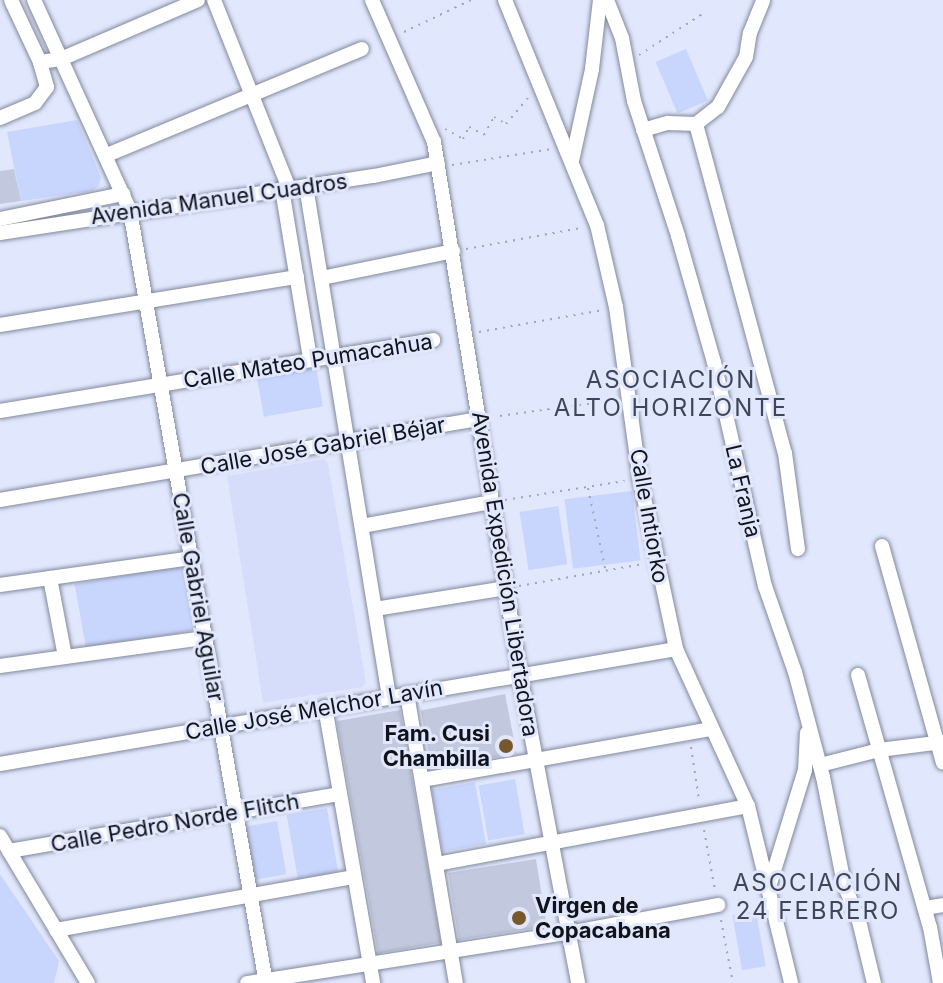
<!DOCTYPE html>
<meta charset="utf-8">
<style>
body{margin:0}
#map{position:relative;width:943px;height:983px;overflow:hidden;background:#e1e8fe;font-family:Inter,sans-serif}
div>[style]{position:absolute}
[style*='--x']{left:calc(var(--x)*1px);top:calc(var(--y)*1px);width:calc(var(--w)*1px);rotate:calc(var(--a)*1deg)}
.built>*{inset:0;background:#d5ddfa}
.green>*{inset:0;background:#c8d5fd;transform-origin:0 0}
.building>*{inset:0;background:#c2c9de;transform-origin:0 0}
.path>*{height:2px;margin-top:-1px;transform-origin:0;background:repeating-linear-gradient(90deg,#a0a6b7 0 2px,transparent 0 8px)}
.roads{filter:drop-shadow(0 0 2px #83899c) drop-shadow(0 0 2px #83899c)}
.minor>*{height:14px;margin:-7px;padding:0 7px;transform-origin:7px;border-radius:7px;background:#fff}
.dots>*{width:22px;height:22px;translate:-50% -50%;box-sizing:border-box;border:4px solid #e1e8fe;border-radius:50%}
span{translate:-50% -50%;white-space:nowrap;text-align:center;line-height:1.15;-webkit-text-stroke:6px #e1e8fe;paint-order:stroke}
.street-label{font-size:22px;color:#11131a}
.poi-label{font-size:22px;color:#11131a;font-weight:700}
.right{translate:-100% -50%;text-align:right}
.left{translate:0 -50%;text-align:left}
.neighbourhood-label{font-size:24px;color:#404657;letter-spacing:2px}
</style>
<div id="map">
<div class="built">
<i style="clip-path:polygon(324px 459px,328px 463px,366px 682px,363px 687px,263px 703px,227px 476px)"></i>
</div>
<div class="green">
<i style="left:686px;top:49px;width:56px;height:33px;rotate:67deg"></i>
<i style="clip-path:polygon(77px 120px,101px 177px,99px 186px,92px 191px,21px 201px,7px 132px)"></i>
<i style="left:316px;top:367px;width:40px;height:60px;rotate:80deg"></i>
<i style="left:632px;top:491px;width:70px;height:68px;rotate:83deg"></i>
<i style="left:558px;top:506px;width:59px;height:39px;rotate:81deg"></i>
<i style="left:184px;top:565px;width:66px;height:111px;rotate:80deg"></i>
<i style="left:515px;top:779px;width:56px;height:37px;rotate:80deg"></i>
<i style="left:475px;top:782px;width:63px;height:44px;rotate:80deg"></i>
<i style="left:327px;top:808px;width:66px;height:41px;rotate:80deg"></i>
<i style="left:277px;top:821px;width:54px;height:33px;rotate:80deg"></i>
<i style="clip-path:polygon(0 874px,59px 961px,54px 983px,0 983px)"></i>
<i style="left:756px;top:911px;width:56px;height:24px;rotate:80deg"></i>
</div>
<div class="building">
<i style="clip-path:polygon(14px 169px,21px 201px,0 204px,0 171px)"></i>
<i style="left:505px;top:694px;width:60px;height:86px;rotate:79deg"></i>
<i style="left:400px;top:710px;width:236px;height:64px;rotate:80deg"></i>
<i style="left:536px;top:859px;width:68px;height:89px;rotate:81deg"></i>
</div>
<div class="path">
<i style="--x:404;--y:32;--w:74;--a:-25.5"></i>
<i style="--x:639;--y:55;--w:77;--a:-32.9"></i>
<i style="--x:445;--y:129;--w:21;--a:29"></i>
<i style="--x:463;--y:139;--w:13;--a:-63"></i>
<i style="--x:469;--y:127;--w:17;--a:28"></i>
<i style="--x:484;--y:135;--w:21;--a:-61"></i>
<i style="--x:494;--y:117;--w:14;--a:30"></i>
<i style="--x:506;--y:124;--w:35;--a:-50"></i>
<i style="--x:452;--y:165;--w:101;--a:-9.1"></i>
<i style="--x:466;--y:249;--w:117;--a:-10.3"></i>
<i style="--x:479;--y:332;--w:126;--a:-10.1"></i>
<i style="--x:492;--y:417;--w:125;--a:-7.8"></i>
<i style="--x:588;--y:488;--w:82;--a:78"></i>
<i style="--x:505;--y:500;--w:121;--a:-9"></i>
<i style="--x:519;--y:586;--w:126;--a:-10.1"></i>
<i style="--x:691;--y:747;--w:54;--a:81.4"></i>
<i style="--x:704;--y:830;--w:61;--a:79.6"></i>
<i style="--x:721;--y:920;--w:64;--a:79.2"></i>
</div>
<div class="roads">
<div class="minor">
<i style="--x:34;--y:0;--w:232;--a:65.5"></i>
<i style="--x:130;--y:211;--w:784;--a:80.01"></i>
<i style="--x:214;--y:0;--w:202;--a:68.3"></i>
<i style="--x:372;--y:0;--w:155;--a:66.4"></i>
<i style="--x:434;--y:142;--w:540;--a:80.83"></i>
<i style="--x:520;--y:675;--w:313;--a:79.3"></i>
<i style="--x:505;--y:0;--w:243;--a:67.8"></i>
<i style="--x:597;--y:225;--w:84;--a:77"></i>
<i style="--x:616;--y:307;--w:174;--a:82.1"></i>
<i style="--x:640;--y:479;--w:174;--a:78"></i>
<i style="--x:676;--y:649;--w:173;--a:65.4"></i>
<i style="--x:748;--y:806;--w:182;--a:76.3"></i>
<i style="--x:607;--y:0;--w:41;--a:68.5"></i>
<i style="--x:622;--y:38;--w:64;--a:79.2"></i>
<i style="--x:634;--y:101;--w:142;--a:71.9"></i>
<i style="--x:678;--y:236;--w:131;--a:74.1"></i>
<i style="--x:714;--y:362;--w:230;--a:77.2"></i>
<i style="--x:765;--y:586;--w:91;--a:70.8"></i>
<i style="--x:795;--y:672;--w:109;--a:75.1"></i>
<i style="--x:823;--y:777;--w:109;--a:78.9"></i>
<i style="--x:844;--y:884;--w:40;--a:68"></i>
<i style="--x:859;--y:921;--w:64;--a:76.4"></i>
<i style="--x:40;--y:62;--w:21;--a:-8"></i>
<i style="--x:61;--y:59;--w:149;--a:-23.3"></i>
<i style="--x:0;--y:118;--w:38;--a:-23"></i>
<i style="--x:35;--y:103;--w:20;--a:-53"></i>
<i style="--x:47;--y:87;--w:26;--a:-106"></i>
<i style="--x:40;--y:62;--w:68;--a:-115.1"></i>
<i style="--x:696;--y:124;--w:341;--a:74.9"></i>
<i style="--x:785;--y:453;--w:97;--a:82.3"></i>
<i style="--x:643;--y:130;--w:26;--a:-16"></i>
<i style="--x:668;--y:123;--w:28;--a:2"></i>
<i style="--x:696;--y:124;--w:28;--a:-38"></i>
<i style="--x:718;--y:107;--w:57;--a:-60.8"></i>
<i style="--x:746;--y:57;--w:24;--a:-81"></i>
<i style="--x:750;--y:33;--w:35;--a:-68"></i>
<i style="--x:107;--y:155;--w:276;--a:-22.6"></i>
<i style="--x:572;--y:161;--w:94;--a:-77.7"></i>
<i style="--x:592;--y:69;--w:69;--a:-83.4"></i>
<i style="--x:306;--y:186;--w:518;--a:80.77"></i>
<i style="--x:282;--y:189;--w:171;--a:80.6"></i>
<i style="--x:0;--y:219;--w:126;--a:-11.5"></i>
<i style="--x:0;--y:233;--w:378;--a:-8.7"></i>
<i style="--x:374;--y:176;--w:65;--a:-11.5"></i>
<i style="--x:322;--y:278;--w:134;--a:-11.6"></i>
<i style="--x:0;--y:325;--w:301;--a:-9.2"></i>
<i style="--x:0;--y:411;--w:439;--a:-9.3"></i>
<i style="--x:0;--y:500;--w:486;--a:-9.6"></i>
<i style="--x:362;--y:526;--w:132;--a:-10.5"></i>
<i style="--x:882;--y:546;--w:225;--a:74.3"></i>
<i style="--x:50;--y:578;--w:80;--a:79.2"></i>
<i style="--x:0;--y:585;--w:193;--a:-8"></i>
<i style="--x:375;--y:609;--w:133;--a:-9.1"></i>
<i style="--x:0;--y:666;--w:207;--a:-7.8"></i>
<i style="--x:858;--y:675;--w:262;--a:74.1"></i>
<i style="--x:930;--y:927;--w:57;--a:79.9"></i>
<i style="--x:407;--y:694;--w:293;--a:80.4"></i>
<i style="--x:325;--y:707;--w:280;--a:80.1"></i>
<i style="--x:0;--y:764;--w:686;--a:-9.65"></i>
<i style="--x:820;--y:765;--w:61;--a:-14.3"></i>
<i style="--x:879;--y:750;--w:64;--a:-7.1"></i>
<i style="--x:422;--y:780;--w:294;--a:-10"></i>
<i style="--x:0;--y:836;--w:171;--a:59.1"></i>
<i style="--x:9;--y:851;--w:336;--a:-9.8"></i>
<i style="--x:436;--y:864;--w:317;--a:-10.5"></i>
<i style="--x:769;--y:887;--w:122;--a:-72.9"></i>
<i style="--x:805;--y:770;--w:37;--a:-87"></i>
<i style="--x:925;--y:908;--w:18;--a:-9"></i>
<i style="--x:56;--y:930;--w:303;--a:-10.1"></i>
<i style="--x:247;--y:983;--w:325;--a:-8.9"></i>
<i style="--x:568;--y:933;--w:153;--a:-10.6"></i>
</div>
</div>
<div class="dots">
<i style="left:506px;top:746px;background:#77582d"></i>
<i style="left:519px;top:918px;background:#77582d"></i>
</div>
<div class="street-label">
<span style="left:219px;top:199px;rotate:-8deg">Avenida Manuel Cuadros</span>
<span style="left:308px;top:361px;rotate:-9deg">Calle Mateo Pumacahua</span>
<span style="left:323px;top:446px;rotate:-10deg">Calle José Gabriel Béjar</span>
<span style="left:743px;top:491px;rotate:77deg">La Franja</span>
<span style="left:649px;top:516px;rotate:80deg">Calle Intiorko</span>
<span style="left:505px;top:574px;rotate:81deg">Avenida Expedición Libertadora</span>
<span style="left:198px;top:597px;rotate:80deg">Calle Gabriel Aguilar</span>
<span style="left:314px;top:710px;rotate:-10deg">Calle José Melchor Lavín</span>
<span style="left:175px;top:823px;rotate:-10deg">Calle Pedro Norde Flitch</span>
</div>
<div class="poi-label">
<span class="right" style="left:490px;top:746px">Fam. Cusi<br>Chambilla</span>
<span class="left" style="left:535px;top:918px">Virgen de<br>Copacabana</span>
</div>
<div class="neighbourhood-label">
<span style="left:671px;top:394px">ASOCIACIÓN<br>ALTO HORIZONTE</span>
<span style="left:818px;top:897px">ASOCIACIÓN<br>24 FEBRERO</span>
</div>
</div>
